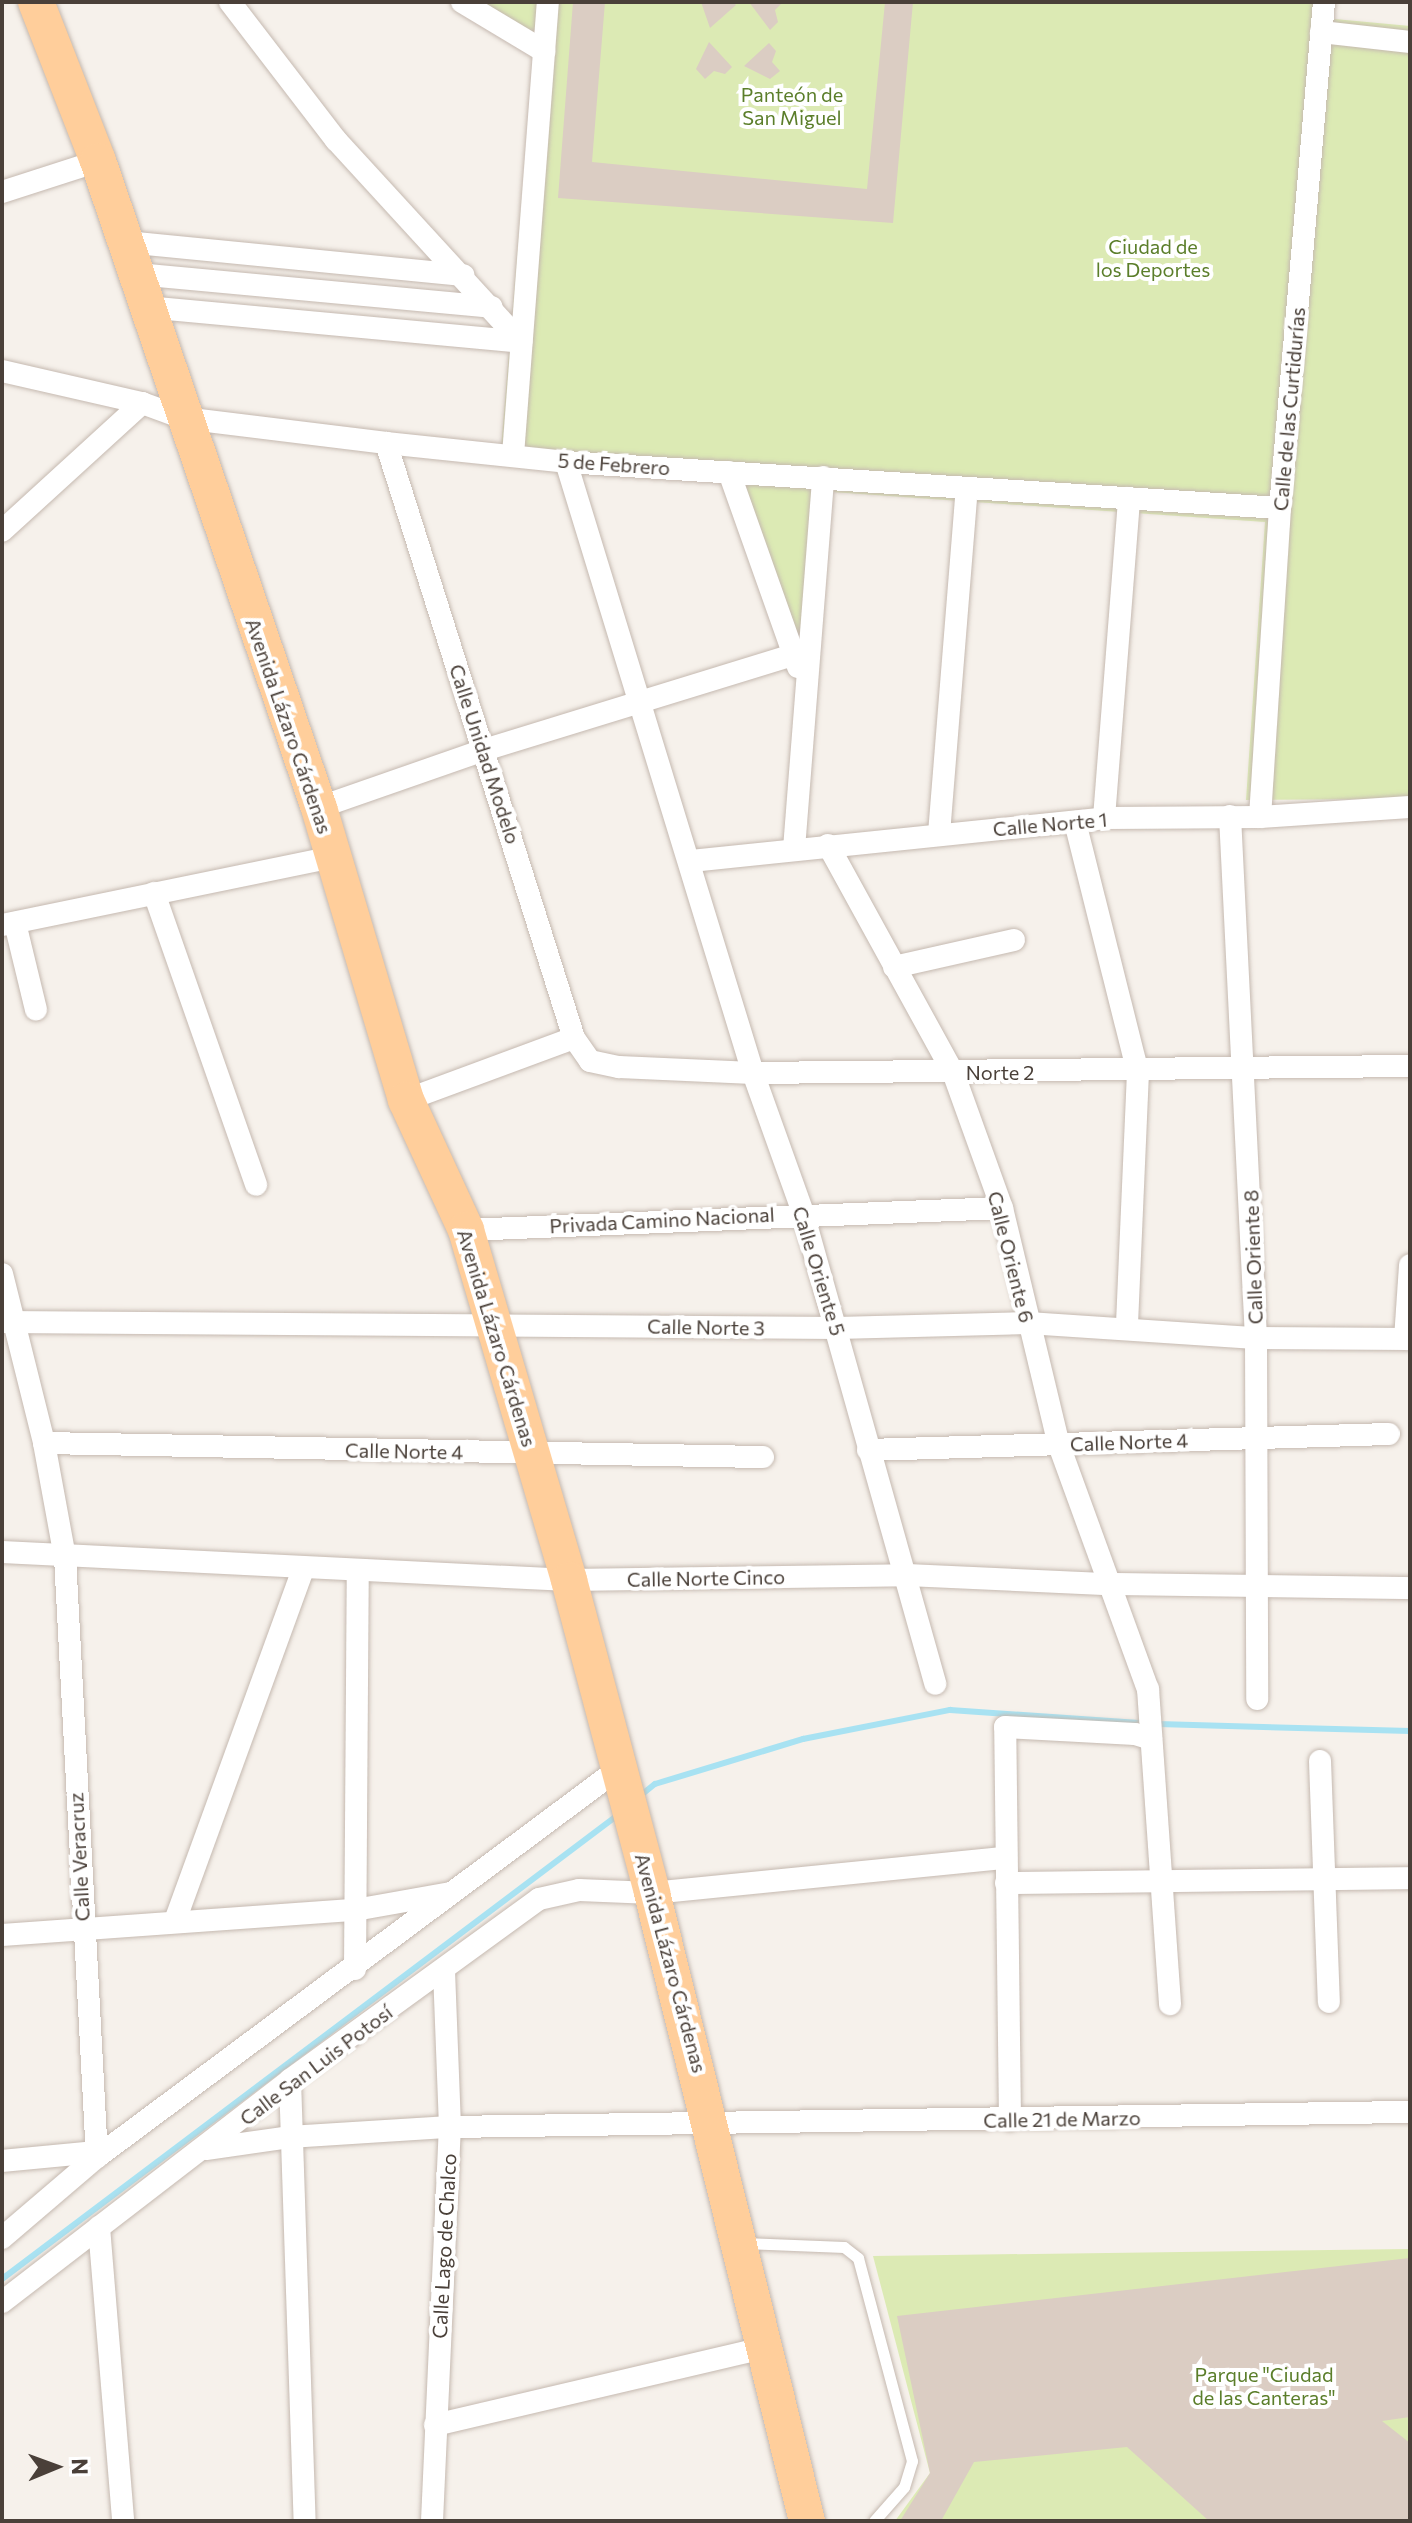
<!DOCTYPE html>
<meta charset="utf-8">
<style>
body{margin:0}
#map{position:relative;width:1412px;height:2523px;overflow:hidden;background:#f6f1eb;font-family:Commissioner,sans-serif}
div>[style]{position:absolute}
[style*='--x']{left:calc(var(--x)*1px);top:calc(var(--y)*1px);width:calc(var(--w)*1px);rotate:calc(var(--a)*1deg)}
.green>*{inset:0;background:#dceab4}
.stream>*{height:6px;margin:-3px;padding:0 3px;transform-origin:3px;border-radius:3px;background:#a8e2f2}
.building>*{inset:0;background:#dbcdc3}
.roads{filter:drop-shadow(0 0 2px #c5b9b0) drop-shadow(0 0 2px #c5b9b0)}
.lane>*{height:11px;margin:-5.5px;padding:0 5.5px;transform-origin:5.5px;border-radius:5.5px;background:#fff}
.street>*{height:22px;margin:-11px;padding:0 11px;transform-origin:11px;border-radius:11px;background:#fff}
.primary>*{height:36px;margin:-18px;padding:0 18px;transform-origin:18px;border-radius:18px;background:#ffce9b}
span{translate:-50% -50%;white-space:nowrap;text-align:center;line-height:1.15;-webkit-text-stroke:8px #fff;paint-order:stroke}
.park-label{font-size:20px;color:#5b7e2a}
.street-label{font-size:20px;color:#4a4039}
.frame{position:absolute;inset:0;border:4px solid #4a4039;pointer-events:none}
.north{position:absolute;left:16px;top:2427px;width:80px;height:80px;-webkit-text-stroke:6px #fff;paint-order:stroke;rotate:89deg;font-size:22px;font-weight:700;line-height:32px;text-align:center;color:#4a4039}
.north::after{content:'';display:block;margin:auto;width:28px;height:36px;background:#4a4039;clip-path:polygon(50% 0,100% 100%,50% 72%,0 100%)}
</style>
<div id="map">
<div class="green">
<i style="clip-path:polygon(452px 2px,1314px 2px,1313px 17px,1410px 26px,1410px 799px,1246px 800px,1265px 522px,832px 492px,802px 695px,721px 477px,500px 460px,534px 53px)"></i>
<i style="clip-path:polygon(1410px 2249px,1410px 2521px,895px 2521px,930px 2473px,873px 2256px)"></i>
</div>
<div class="stream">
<i style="--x:640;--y:1796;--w:19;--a:-39"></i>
<i style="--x:655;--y:1784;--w:155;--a:-16.9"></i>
<i style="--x:803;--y:1739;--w:150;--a:-11.2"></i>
<i style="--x:950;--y:1710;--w:208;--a:3.9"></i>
<i style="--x:1158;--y:1724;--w:252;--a:1.6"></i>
<i style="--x:2;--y:2279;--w:773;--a:-37"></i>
</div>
<div class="building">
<i style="clip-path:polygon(573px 2px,605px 2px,592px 162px,867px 189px,885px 2px,913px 2px,893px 223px,558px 198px)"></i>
<i style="clip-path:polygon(701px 2px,733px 2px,736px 5px,710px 28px)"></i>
<i style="clip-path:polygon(749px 2px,783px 2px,775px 10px,778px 22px,770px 30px)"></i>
<i style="clip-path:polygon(709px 42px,732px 67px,725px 74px,714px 71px,705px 79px,696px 69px)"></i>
<i style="clip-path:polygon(769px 43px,776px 51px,772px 62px,780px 71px,770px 79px,744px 66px)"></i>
<i style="clip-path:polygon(1410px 2258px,1410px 2417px,1382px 2421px,1410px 2443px,1410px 2521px,1209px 2521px,1127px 2447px,974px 2462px,941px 2521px,900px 2521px,930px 2473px,897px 2316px)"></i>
</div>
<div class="roads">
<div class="lane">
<i style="--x:744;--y:2243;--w:100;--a:2.3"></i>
<i style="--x:844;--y:2247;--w:18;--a:38"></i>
<i style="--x:858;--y:2258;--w:210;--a:75.1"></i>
<i style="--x:912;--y:2461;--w:27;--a:107"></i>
<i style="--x:904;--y:2487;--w:45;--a:131.4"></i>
</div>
<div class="street">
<i style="--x:230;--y:2;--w:174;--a:52.5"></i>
<i style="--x:336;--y:140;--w:274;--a:47.5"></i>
<i style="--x:462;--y:2;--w:96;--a:30.9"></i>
<i style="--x:1321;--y:32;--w:90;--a:6.4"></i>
<i style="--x:2;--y:192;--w:101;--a:-17.9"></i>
<i style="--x:126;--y:242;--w:339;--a:5.6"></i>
<i style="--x:137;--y:274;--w:356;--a:5.3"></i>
<i style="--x:146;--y:307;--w:377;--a:5.3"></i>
<i style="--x:2;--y:371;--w:144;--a:12.9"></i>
<i style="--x:142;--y:403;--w:44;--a:20.1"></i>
<i style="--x:183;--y:418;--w:205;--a:7"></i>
<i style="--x:386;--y:443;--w:181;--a:6"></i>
<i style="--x:566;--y:462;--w:715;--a:3.69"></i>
<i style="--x:386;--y:443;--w:624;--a:72.47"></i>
<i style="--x:574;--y:1038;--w:28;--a:55"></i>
<i style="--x:590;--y:1061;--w:30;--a:12"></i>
<i style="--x:619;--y:1067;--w:134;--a:2.6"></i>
<i style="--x:753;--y:1073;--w:657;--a:-0.61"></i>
<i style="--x:513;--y:455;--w:454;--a:-85.6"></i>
<i style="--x:566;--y:462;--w:639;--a:72.98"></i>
<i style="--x:753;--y:1073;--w:149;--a:70.3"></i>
<i style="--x:803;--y:1213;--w:489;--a:74.3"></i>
<i style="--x:729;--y:472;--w:207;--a:70.5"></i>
<i style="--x:2;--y:531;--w:190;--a:-42.4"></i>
<i style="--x:329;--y:804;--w:164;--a:-19.2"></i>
<i style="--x:484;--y:750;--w:323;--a:-17.1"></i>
<i style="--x:1230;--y:816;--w:523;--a:87.15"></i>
<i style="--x:1256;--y:1338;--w:361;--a:89.8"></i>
<i style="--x:1260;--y:817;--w:310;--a:-86.3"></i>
<i style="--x:1280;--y:508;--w:508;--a:-85.03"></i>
<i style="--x:1104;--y:818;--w:321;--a:-85.5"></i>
<i style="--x:1075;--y:822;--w:258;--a:75.9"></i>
<i style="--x:1138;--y:1072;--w:255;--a:92.5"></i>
<i style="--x:939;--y:834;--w:346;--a:-85.4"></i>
<i style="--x:828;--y:845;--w:259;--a:61.2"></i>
<i style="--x:953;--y:1072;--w:145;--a:70.2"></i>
<i style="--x:1002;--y:1208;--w:244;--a:76.5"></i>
<i style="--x:1059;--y:1445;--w:260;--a:70"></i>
<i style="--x:1148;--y:1689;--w:316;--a:86"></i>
<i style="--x:794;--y:849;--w:373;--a:-85.5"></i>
<i style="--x:691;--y:861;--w:415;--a:-5.9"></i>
<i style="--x:1104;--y:818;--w:156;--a:-0.4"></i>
<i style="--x:1260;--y:817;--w:150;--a:-3.8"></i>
<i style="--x:154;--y:893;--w:309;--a:70.7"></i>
<i style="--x:15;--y:923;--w:89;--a:76.4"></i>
<i style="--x:2;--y:925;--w:338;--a:-11.6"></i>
<i style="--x:894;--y:967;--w:123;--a:-12.7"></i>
<i style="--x:406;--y:1100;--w:179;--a:-20.3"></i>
<i style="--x:466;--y:1230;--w:536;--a:-2.35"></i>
<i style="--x:2;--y:1274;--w:174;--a:76"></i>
<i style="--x:44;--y:1443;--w:116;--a:79.6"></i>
<i style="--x:65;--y:1557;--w:601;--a:86.95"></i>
<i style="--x:2;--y:1322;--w:835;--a:0.41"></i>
<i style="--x:837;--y:1328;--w:191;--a:-1.5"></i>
<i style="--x:1028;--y:1323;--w:228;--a:3.8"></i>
<i style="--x:1256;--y:1338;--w:154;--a:0.4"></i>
<i style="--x:1405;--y:1339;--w:74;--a:-86.1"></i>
<i style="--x:44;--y:1443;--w:719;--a:1.12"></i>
<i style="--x:868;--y:1450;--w:521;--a:-1.76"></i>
<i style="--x:2;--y:1552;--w:568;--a:2.83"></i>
<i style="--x:569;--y:1580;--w:338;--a:-0.8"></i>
<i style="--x:907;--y:1575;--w:202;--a:2.6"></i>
<i style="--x:1109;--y:1584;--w:301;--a:0.8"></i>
<i style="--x:1320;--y:1761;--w:241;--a:87.9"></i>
<i style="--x:1006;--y:1883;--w:404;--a:-0.7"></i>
<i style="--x:175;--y:1921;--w:374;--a:-70"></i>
<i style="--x:2;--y:1935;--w:354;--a:-4.1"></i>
<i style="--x:355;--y:1910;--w:97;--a:-10.1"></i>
<i style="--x:355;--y:1969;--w:396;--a:-89.6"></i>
<i style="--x:290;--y:2080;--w:441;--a:88.1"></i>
<i style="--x:1010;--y:2120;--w:393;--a:-90.7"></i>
<i style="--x:1005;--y:1727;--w:130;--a:3.1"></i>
<i style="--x:1135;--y:1734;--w:17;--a:17"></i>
<i style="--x:206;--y:2149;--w:84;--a:-8.2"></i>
<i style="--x:289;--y:2137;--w:161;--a:-3.6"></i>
<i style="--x:450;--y:2127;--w:960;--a:-0.9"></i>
<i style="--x:2;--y:2161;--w:94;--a:-5.5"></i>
<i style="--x:99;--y:2227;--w:295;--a:85.3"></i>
<i style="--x:2;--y:2238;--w:125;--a:-40.5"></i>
<i style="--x:97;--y:2157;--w:648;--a:-36.66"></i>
<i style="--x:2;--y:2302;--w:364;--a:-37.6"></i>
<i style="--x:290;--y:2080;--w:308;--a:-36"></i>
<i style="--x:539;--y:1899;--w:41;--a:-12.7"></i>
<i style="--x:579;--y:1890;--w:73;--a:2.4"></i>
<i style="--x:652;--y:1893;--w:355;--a:-5.7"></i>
<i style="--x:435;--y:2425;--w:337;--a:-13.2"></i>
<i style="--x:432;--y:2521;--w:394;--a:-87.4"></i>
<i style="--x:450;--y:2127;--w:156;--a:-92.2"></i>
</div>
<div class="primary">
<i style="--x:36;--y:2;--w:171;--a:68.7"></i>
<i style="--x:98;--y:161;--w:684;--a:71.14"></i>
<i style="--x:319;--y:808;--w:305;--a:73.4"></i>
<i style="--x:406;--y:1100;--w:143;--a:65.2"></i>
<i style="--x:466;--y:1230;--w:365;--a:73.6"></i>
<i style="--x:569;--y:1580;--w:324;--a:75.1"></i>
<i style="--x:652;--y:1893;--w:647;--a:76.14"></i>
</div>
</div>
<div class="park-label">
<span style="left:792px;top:106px">Panteón de<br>San Miguel</span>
<span style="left:1153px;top:258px">Ciudad de<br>los Deportes</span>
<span style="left:1264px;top:2386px">Parque "Ciudad<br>de las Canteras"</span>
</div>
<div class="street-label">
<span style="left:1289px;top:409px;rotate:-85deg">Calle de las Curtidurías</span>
<span style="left:614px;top:464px;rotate:4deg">5 de Febrero</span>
<span style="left:289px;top:726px;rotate:71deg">Avenida Lázaro Cárdenas</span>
<span style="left:485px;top:754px;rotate:72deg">Calle Unidad Modelo</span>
<span style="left:1050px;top:824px;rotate:-5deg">Calle Norte 1</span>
<span style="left:1000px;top:1072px">Norte 2</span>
<span style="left:662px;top:1220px;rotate:-3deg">Privada Camino Nacional</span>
<span style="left:1011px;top:1257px;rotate:76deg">Calle Oriente 6</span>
<span style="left:1253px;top:1257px;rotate:-92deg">Calle Oriente 8</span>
<span style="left:819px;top:1271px;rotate:73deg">Calle Oriente 5</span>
<span style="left:706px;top:1327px;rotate:1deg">Calle Norte 3</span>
<span style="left:497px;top:1338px;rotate:73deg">Avenida Lázaro Cárdenas</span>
<span style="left:1129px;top:1442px;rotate:-2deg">Calle Norte 4</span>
<span style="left:404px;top:1451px;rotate:1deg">Calle Norte 4</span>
<span style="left:706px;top:1578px;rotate:-1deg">Calle Norte Cinco</span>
<span style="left:79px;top:1857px;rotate:-93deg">Calle Veracruz</span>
<span style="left:671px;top:1963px;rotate:75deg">Avenida Lázaro Cárdenas</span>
<span style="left:316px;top:2065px;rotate:-37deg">Calle San Luis Potosí</span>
<span style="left:1062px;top:2119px;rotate:-1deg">Calle 21 de Marzo</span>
<span style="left:444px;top:2246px;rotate:-87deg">Calle Lago de Chalco</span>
</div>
<div class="frame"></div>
<div class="north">N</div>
</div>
